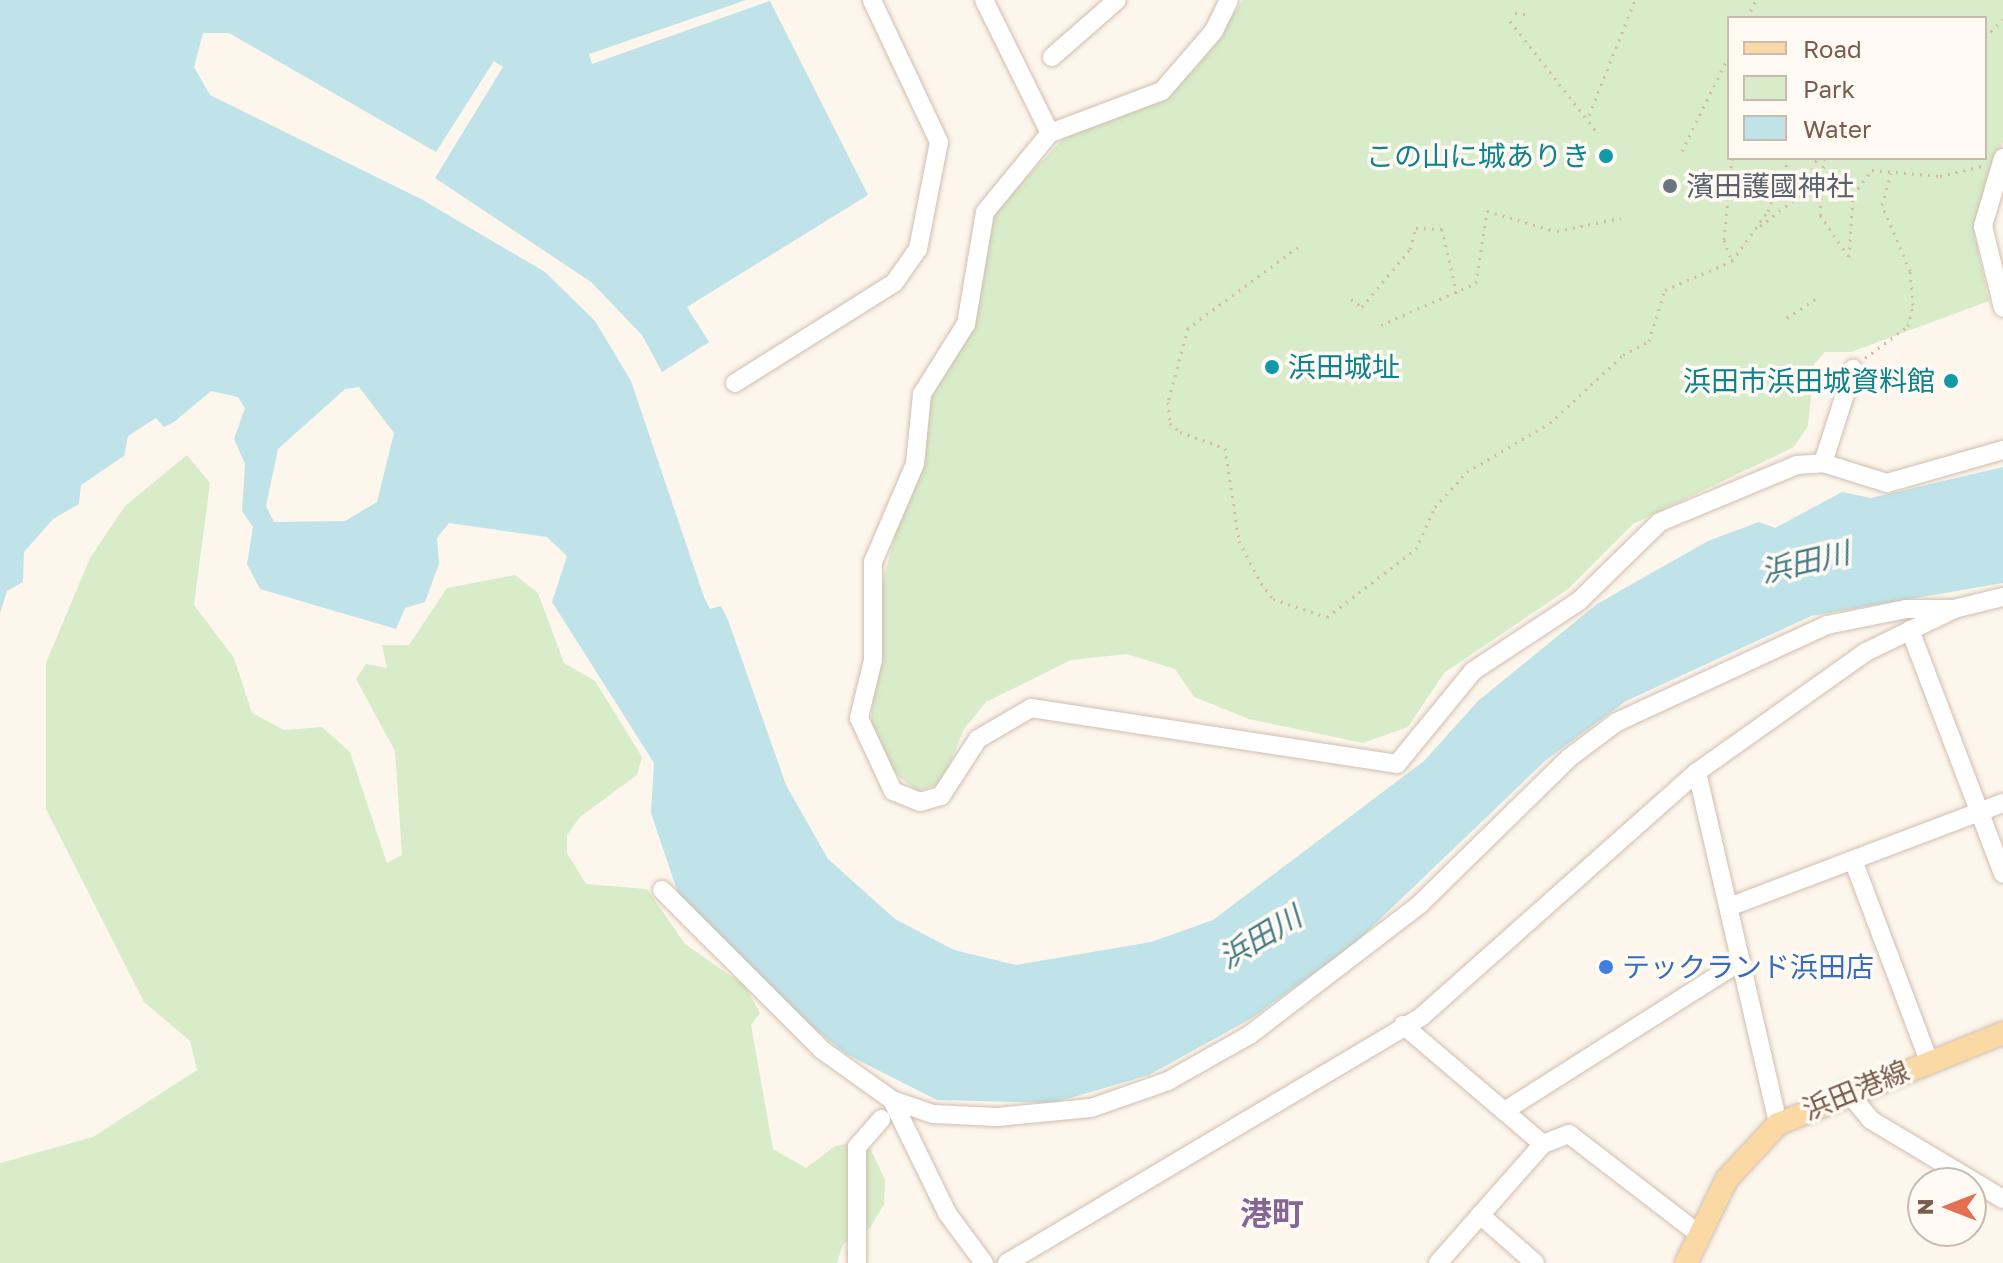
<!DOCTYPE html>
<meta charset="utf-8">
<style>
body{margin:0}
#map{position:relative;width:2003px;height:1263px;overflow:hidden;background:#fdf6ec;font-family:"Golos Text","Noto Sans JP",sans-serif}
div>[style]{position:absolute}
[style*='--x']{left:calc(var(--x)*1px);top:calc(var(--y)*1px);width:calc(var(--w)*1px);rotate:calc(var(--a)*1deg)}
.green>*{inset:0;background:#d8ecc9}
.water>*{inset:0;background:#bfe3e8}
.path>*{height:3px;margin-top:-1.5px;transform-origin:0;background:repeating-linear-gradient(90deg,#d9b8a5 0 2px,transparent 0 8px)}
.roads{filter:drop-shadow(0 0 2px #d1beb0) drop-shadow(0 0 2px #d1beb0)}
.minor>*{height:18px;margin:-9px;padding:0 9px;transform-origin:9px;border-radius:9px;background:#fff}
.major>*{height:22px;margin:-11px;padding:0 11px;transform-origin:11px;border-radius:11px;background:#fbd9a5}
.dots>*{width:22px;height:22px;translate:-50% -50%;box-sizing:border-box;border:4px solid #fffaf3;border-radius:50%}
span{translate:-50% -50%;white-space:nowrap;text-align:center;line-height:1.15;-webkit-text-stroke:7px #fffaf3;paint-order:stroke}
.culture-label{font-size:28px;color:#0d838f}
.right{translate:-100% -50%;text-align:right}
.left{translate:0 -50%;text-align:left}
.worship-label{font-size:28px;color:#5b616d}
.shop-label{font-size:28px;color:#366cbe}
.street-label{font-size:28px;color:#7a5c4d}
.water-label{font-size:30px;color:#437c86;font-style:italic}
.quarter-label{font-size:32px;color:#846695;font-weight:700}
.legend{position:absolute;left:1727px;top:16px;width:260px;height:144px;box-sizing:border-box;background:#fffaf3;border:2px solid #cabbb1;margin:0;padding:10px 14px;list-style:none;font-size:24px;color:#7a5c4d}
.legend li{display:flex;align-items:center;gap:16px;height:40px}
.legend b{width:40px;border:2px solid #cabbb1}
.north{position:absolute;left:1907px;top:1167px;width:80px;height:80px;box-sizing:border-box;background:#fffaf3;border:2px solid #cabbb1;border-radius:50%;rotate:270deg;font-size:22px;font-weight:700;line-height:32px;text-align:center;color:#7a5c4d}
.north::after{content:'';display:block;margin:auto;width:28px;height:36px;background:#e76f51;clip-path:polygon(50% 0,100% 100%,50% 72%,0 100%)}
</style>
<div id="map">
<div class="green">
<i style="clip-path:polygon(evenodd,1243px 0,2003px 0,2003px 142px,1973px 227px,1989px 301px,1851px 352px,1825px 352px,1814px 364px,1808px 426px,1794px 447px,1633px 524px,1568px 589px,1444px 673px,1408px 727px,1363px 743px,1249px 719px,1194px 697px,1175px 669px,1127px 654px,1071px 660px,986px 702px,964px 729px,942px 783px,917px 791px,891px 770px,871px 728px,879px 596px,932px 395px,971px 331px,991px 216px,1071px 130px,1160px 101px,1195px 69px,1243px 0,1729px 18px,1985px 18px,1985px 158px,1729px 158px,1729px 18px)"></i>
<i style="clip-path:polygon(187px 455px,210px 483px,194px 605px,234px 658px,252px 713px,284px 730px,322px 727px,350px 752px,387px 863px,402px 855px,395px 751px,356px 679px,366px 664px,387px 668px,382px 645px,409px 645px,447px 588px,515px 575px,538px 593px,564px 663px,595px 681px,642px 757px,637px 775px,580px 817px,567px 835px,567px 853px,586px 884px,647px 889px,685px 944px,745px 986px,760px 1013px,751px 1025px,773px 1149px,806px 1168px,835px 1146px,855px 1142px,871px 1150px,885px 1180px,884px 1204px,870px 1228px,843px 1244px,837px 1263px,0 1263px,0 1163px,93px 1137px,197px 1070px,190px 1041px,144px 1002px,46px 809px,46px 663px,90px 558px,125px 506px)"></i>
</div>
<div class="water">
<i style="clip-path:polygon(evenodd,0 0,746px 0,589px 54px,592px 64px,770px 1px,868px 195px,687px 307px,709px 342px,662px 372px,642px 335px,591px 282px,435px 178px,503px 67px,494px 61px,436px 152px,229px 33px,203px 33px,194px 67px,210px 95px,421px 199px,545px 272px,595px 321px,631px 381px,704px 597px,710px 609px,721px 606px,728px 620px,786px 785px,828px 859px,895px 919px,954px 950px,1016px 965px,1151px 942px,1213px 920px,1424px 761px,1478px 701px,1597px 604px,1708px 541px,1759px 522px,1775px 528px,1842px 492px,1871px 498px,2003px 467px,2003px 583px,1811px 616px,1626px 701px,1546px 760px,1352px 946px,1252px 1018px,1149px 1075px,1053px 1103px,937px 1100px,846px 1054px,792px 1011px,680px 899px,651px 813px,654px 763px,552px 602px,567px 556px,547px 537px,449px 523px,437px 538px,439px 564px,425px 602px,405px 608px,396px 629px,260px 589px,247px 564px,253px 527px,242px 511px,245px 464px,234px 439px,245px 408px,238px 397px,211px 391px,174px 422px,164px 427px,156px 418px,128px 436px,124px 456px,81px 485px,79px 504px,53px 519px,24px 552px,23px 582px,7px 591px,0 613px,0 0,359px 387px,394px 433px,377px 502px,345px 521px,274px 522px,266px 506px,278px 449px,345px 389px,359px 387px)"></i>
</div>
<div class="path">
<i style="--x:1515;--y:13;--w:16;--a:7"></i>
<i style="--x:1747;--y:18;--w:20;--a:-63"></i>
<i style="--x:1510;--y:21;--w:141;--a:51.9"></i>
<i style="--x:1985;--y:37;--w:25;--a:-45"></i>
<i style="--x:1589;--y:115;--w:124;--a:-68.2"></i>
<i style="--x:1682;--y:151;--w:107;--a:-63.9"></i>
<i style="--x:1732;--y:158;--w:82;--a:95.6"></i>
<i style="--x:1724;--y:240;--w:22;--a:69"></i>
<i style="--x:1824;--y:158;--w:57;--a:94"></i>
<i style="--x:1820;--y:215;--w:51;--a:55.4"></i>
<i style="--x:1849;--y:257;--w:62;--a:-86.3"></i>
<i style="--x:1853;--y:195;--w:31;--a:-53"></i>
<i style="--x:1872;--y:170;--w:68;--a:5"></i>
<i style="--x:1940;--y:176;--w:43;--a:-13.4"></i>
<i style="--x:1760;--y:226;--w:56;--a:-37.7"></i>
<i style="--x:1804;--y:192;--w:36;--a:-69"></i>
<i style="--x:1557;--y:231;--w:65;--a:-11.5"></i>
<i style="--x:1298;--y:247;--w:137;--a:143.6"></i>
<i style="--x:1188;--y:328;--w:77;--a:105.1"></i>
<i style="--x:1168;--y:402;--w:21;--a:85"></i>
<i style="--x:1170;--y:423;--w:13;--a:42"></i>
<i style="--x:1180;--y:432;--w:48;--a:19.6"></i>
<i style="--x:1225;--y:448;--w:94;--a:81.4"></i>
<i style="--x:1239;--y:541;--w:47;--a:62.4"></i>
<i style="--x:1261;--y:583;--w:20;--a:53"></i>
<i style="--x:1273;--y:599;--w:57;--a:18.4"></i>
<i style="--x:1327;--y:617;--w:112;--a:-37.4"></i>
<i style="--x:1416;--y:549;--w:46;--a:-65.7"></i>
<i style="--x:1435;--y:507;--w:47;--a:-47.6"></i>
<i style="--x:1467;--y:472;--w:96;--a:-30.6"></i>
<i style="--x:1550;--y:423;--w:100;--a:-43"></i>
<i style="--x:1623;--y:355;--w:30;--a:-28"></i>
<i style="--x:1649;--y:341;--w:53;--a:-72.6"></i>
<i style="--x:1665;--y:290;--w:73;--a:-23.4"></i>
<i style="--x:1732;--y:261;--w:62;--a:-54.2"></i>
<i style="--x:1768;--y:211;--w:57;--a:-68.4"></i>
<i style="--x:1351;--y:299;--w:14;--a:36"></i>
<i style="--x:1362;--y:307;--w:75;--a:-50.4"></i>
<i style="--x:1410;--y:249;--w:22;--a:-74"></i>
<i style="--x:1416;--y:228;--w:26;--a:2"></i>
<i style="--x:1442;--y:229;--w:68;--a:77.2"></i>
<i style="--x:1787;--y:318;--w:40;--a:-34"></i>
<i style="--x:1381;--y:325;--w:104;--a:-23.9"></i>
<i style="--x:1476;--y:283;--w:73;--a:-81.3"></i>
<i style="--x:1487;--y:211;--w:67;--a:16.5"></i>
<i style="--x:1865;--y:358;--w:54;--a:-36.7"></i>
<i style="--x:1908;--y:326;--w:22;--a:-77"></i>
<i style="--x:1913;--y:305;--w:34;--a:-95"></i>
<i style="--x:1910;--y:271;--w:72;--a:-113"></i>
<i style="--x:1882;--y:205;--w:33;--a:-74"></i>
</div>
<div class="roads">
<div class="minor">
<i style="--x:984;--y:0;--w:148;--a:63.6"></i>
<i style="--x:1229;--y:0;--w:34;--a:116"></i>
<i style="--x:1214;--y:31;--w:79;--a:130.9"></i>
<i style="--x:1162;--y:91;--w:120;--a:159.4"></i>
<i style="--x:1050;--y:133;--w:102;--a:129.4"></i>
<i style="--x:985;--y:212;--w:114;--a:99.6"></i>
<i style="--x:966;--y:324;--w:83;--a:122.2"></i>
<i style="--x:922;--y:394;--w:70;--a:95.7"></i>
<i style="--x:915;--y:464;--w:107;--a:113.2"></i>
<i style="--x:873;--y:562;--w:98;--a:90"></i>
<i style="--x:873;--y:660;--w:60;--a:103.6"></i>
<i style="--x:859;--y:718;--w:81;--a:65"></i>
<i style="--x:893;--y:791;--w:29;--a:22"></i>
<i style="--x:920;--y:802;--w:22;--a:-16"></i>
<i style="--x:941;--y:796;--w:68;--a:-57"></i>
<i style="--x:978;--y:739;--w:61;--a:-30.3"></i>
<i style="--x:1031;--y:708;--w:370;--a:8.7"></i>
<i style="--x:1397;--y:764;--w:120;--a:-50.7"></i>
<i style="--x:1473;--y:671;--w:127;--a:-33.4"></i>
<i style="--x:1579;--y:601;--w:113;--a:-44.3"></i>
<i style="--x:1660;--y:522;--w:148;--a:-22.6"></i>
<i style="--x:1797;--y:465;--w:26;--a:-4"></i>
<i style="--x:1823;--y:463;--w:67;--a:17.4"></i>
<i style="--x:1887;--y:483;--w:121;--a:-15.9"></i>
<i style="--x:1052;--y:57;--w:86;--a:-41.2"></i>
<i style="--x:2003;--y:158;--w:71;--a:106.4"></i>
<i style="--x:1983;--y:226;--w:84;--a:76.3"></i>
<i style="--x:735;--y:383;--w:188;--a:-32.2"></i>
<i style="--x:894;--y:283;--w:42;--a:-54.8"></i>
<i style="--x:918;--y:249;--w:109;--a:-78.9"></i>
<i style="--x:939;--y:142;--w:157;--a:-115.3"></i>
<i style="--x:1823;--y:463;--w:99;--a:-72.3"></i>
<i style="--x:1910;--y:630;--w:261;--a:69.1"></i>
<i style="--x:1697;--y:772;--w:361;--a:77"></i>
<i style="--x:1853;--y:860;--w:215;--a:69.3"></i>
<i style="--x:662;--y:890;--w:226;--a:45"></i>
<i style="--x:822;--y:1050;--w:86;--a:35.5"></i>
<i style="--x:892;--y:1100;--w:43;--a:18.9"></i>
<i style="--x:933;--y:1114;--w:64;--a:2.7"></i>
<i style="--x:997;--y:1117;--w:94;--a:-5.5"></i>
<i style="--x:1091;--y:1108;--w:82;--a:-19.3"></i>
<i style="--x:1168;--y:1081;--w:95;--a:-29.5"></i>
<i style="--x:1251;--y:1034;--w:212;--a:-37.5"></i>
<i style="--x:1419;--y:905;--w:210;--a:-44.4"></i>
<i style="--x:1569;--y:758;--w:60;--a:-36.9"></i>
<i style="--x:1617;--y:722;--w:231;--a:-24.8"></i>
<i style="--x:1827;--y:625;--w:81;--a:-11.4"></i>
<i style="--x:1906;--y:609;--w:48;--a:0"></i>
<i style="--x:1729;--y:907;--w:293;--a:-20.8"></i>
<i style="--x:1403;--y:1025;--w:184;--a:40.4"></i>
<i style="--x:1846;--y:1090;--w:39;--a:50"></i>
<i style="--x:1871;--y:1120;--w:154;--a:30.9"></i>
<i style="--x:892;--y:1100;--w:126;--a:64"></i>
<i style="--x:947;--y:1213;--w:62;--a:53.5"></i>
<i style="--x:1506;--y:1110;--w:278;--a:-32.4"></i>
<i style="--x:1480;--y:1215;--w:73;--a:41.1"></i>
<i style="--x:857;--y:1263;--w:116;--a:-90"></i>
<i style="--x:857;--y:1147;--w:37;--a:-49"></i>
<i style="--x:1007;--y:1263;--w:482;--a:-30.7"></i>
<i style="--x:1421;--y:1017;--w:369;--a:-41.6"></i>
<i style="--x:1697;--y:772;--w:207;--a:-35.4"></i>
<i style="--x:1866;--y:652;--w:98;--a:-26"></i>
<i style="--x:1954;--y:609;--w:50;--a:-13.8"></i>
<i style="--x:1438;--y:1263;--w:159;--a:-48.6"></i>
<i style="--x:1543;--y:1144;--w:28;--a:-21"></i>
<i style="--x:1569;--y:1134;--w:164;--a:37.6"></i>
</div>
<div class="major">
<i style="--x:1686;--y:1263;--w:93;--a:-64"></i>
<i style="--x:1727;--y:1179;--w:75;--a:-47.2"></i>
<i style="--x:1778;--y:1124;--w:243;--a:-22"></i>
</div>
</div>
<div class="dots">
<i style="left:1606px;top:156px;background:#0f9aa8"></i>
<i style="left:1670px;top:186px;background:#6b7280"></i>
<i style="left:1272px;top:367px;background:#0f9aa8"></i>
<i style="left:1951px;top:381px;background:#0f9aa8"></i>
<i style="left:1606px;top:967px;background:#3f7fe0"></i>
</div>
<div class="culture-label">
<span class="right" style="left:1590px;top:156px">この山に城ありき</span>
<span class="left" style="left:1288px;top:367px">浜田城址</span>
<span class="right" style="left:1935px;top:381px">浜田市浜田城資料館</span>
</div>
<div class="worship-label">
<span class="left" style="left:1686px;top:186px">濱田護國神社</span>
</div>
<div class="shop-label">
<span class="left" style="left:1622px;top:967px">テックランド浜田店</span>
</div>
<div class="street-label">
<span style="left:1856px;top:1090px;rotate:-22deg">浜田港線</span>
</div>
<div class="water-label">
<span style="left:1805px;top:562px;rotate:-13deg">浜田川</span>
<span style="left:1260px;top:937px;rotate:-31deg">浜田川</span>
</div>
<div class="quarter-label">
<span style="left:1272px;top:1213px">港町</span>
</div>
<ul class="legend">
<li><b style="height:10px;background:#fbd9a5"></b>Road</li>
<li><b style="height:22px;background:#d8ecc9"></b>Park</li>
<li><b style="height:22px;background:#bfe3e8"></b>Water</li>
</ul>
<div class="north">N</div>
</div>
